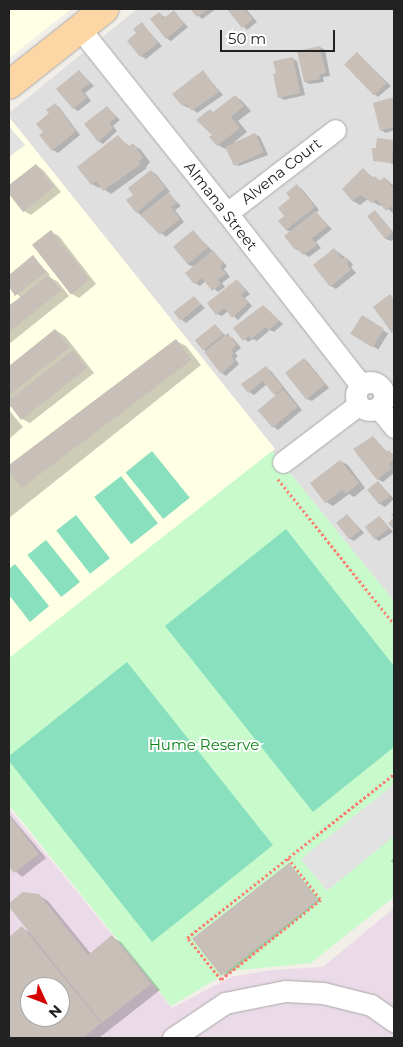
<!DOCTYPE html>
<style>
body{margin:0}
#map{position:relative;width:403px;height:1047px;overflow:hidden;background:#f2efe9;font-family:Montserrat,sans-serif}
div>[style]{position:absolute}
[style*='--x']{left:calc(var(--x)*1px);top:calc(var(--y)*1px);width:calc(var(--w)*1px);rotate:calc(var(--a)*1deg)}
.residential>*{inset:0;background:#e0dfdf}
.industrial>*{inset:0;background:#ebdbe8}
.education>*{inset:0;background:#ffffe5}
.park>*{inset:0;background:#c8facc}
.pitch>*{inset:0;background:#88e0be;transform-origin:0 0}
.parking>*{inset:0;background:#e2e2e2}
.shadow>*{inset:0;background:#0003;transform-origin:0 0}
.building>*{inset:0;background:#c7bfb8;transform-origin:0 0}
.path>*{height:2.5px;margin-top:-1.25px;transform-origin:0;background:repeating-linear-gradient(90deg,#fa8072 0 2.5px,transparent 0 5px)}
.roads{filter:drop-shadow(0 0 1px #a9a9a9) drop-shadow(0 0 1px #a9a9a9)}
.minor>*{height:21px;margin:-10.5px;padding:0 10.5px;transform-origin:10.5px;border-radius:10.5px;background:#fff}
.minor>.ring{margin:-10.5px;padding:0;box-sizing:content-box;background:none;border:21px solid #fff;border-radius:50%}
.major>*{height:28px;margin:-14px;padding:0 14px;transform-origin:14px;border-radius:14px;background:#fcd6a4}
span{translate:-50% -50%;white-space:nowrap;text-align:center;line-height:1.15;-webkit-text-stroke:4px #fff;paint-order:stroke}
.street-label{font-size:15px;color:#222}
.park-label{font-size:15px;color:#0c8416}
.frame{position:absolute;inset:0;border:10px solid #222;pointer-events:none}
.north{position:absolute;left:20px;top:977px;width:50px;height:50px;box-sizing:border-box;background:#fff;border:1px solid #a7a7a7;border-radius:50%;rotate:133deg;font-size:14px;font-weight:700;line-height:20px;text-align:center;color:#222}
.north::after{content:'';display:block;margin:auto;width:18px;height:22px;background:#d40000;clip-path:polygon(50% 0,100% 100%,50% 72%,0 100%)}
.scale{position:absolute;left:220px;top:30px;width:115px;height:22px;box-sizing:border-box;border:2px solid #222;border-top:0;padding-left:6px;font-size:15px;line-height:18px;white-space:nowrap;color:#222;-webkit-text-stroke:4px #fff;paint-order:stroke}
</style>
<div id="map">
<div class="residential">
<i style="clip-path:polygon(137px 9px,394px 9px,394px 601px,272px 451px,275px 449px,9px 117px,9px 113px)"></i>
</div>
<div class="industrial">
<i style="clip-path:polygon(evenodd,9px 809px,172px 1008px,231px 977px,272px 970px,323px 967px,394px 908px,394px 1038px,9px 1038px,9px 809px,30px 987px,60px 987px,60px 1017px,30px 1017px,30px 987px)"></i>
</div>
<div class="education">
<i style="clip-path:polygon(9px 9px,71px 9px,9px 58px)"></i>
<i style="clip-path:polygon(9px 117px,275px 449px,9px 661px)"></i>
</div>
<div class="park">
<i style="clip-path:polygon(272px 451px,394px 601px,394px 897px,311px 963px,230px 971px,171px 1006px,9px 805px,9px 658px)"></i>
</div>
<div class="pitch">
<i style="left:152px;top:451px;width:60px;height:34px;rotate:51deg"></i>
<i style="left:121px;top:476px;width:60px;height:34px;rotate:52deg"></i>
<i style="left:76px;top:515px;width:55px;height:25px;rotate:52deg"></i>
<i style="clip-path:polygon(286px 529px,394px 666px,394px 747px,313px 812px,165px 626px)"></i>
<i style="left:46px;top:540px;width:54px;height:24px;rotate:51deg"></i>
<i style="clip-path:polygon(15px 564px,49px 606px,30px 622px,9px 595px,9px 569px)"></i>
<i style="clip-path:polygon(127px 662px,273px 845px,152px 942px,9px 761px,9px 756px)"></i>
</div>
<div class="parking">
<i style="clip-path:polygon(9px 126px,25px 145px,9px 157px)"></i>
<i style="clip-path:polygon(394px 784px,394px 836px,327px 891px,301px 859px)"></i>
</div>
<div class="shadow">
<i style="clip-path:polygon(192px 9px,216px 9px,202px 19px)"></i>
<i style="clip-path:polygon(228px 9px,246px 9px,257px 22px,247px 30px)"></i>
<i style="clip-path:polygon(174px 12px,188px 27px,171px 41px,166px 38px,159px 13px,166px 18px)"></i>
<i style="clip-path:polygon(142px 24px,162px 46px,146px 59px,141px 56px,138px 33px)"></i>
<i style="clip-path:polygon(320px 47px,325px 50px,330px 76px,323px 77px,324px 82px,310px 84px,305px 82px)"></i>
<i style="clip-path:polygon(357px 53px,391px 86px,378px 97px,355px 76px,357px 74px)"></i>
<i style="clip-path:polygon(292px 58px,297px 61px,305px 95px,284px 100px,279px 97px)"></i>
<i style="clip-path:polygon(80px 72px,94px 86px,85px 93px,91px 101px,78px 111px,73px 108px)"></i>
<i style="clip-path:polygon(203px 72px,223px 95px,197px 113px,190px 107px,188px 108px,183px 105px)"></i>
<i style="clip-path:polygon(235px 96px,242px 101px,251px 111px,238px 121px,247px 132px,233px 143px,255px 134px,260px 137px,268px 155px,239px 166px,234px 163px,227px 148px,225px 149px,218px 145px,213px 135px,210px 110px,214px 113px)"></i>
<i style="clip-path:polygon(394px 99px,394px 130px,386px 133px,381px 130px,374px 104px)"></i>
<i style="clip-path:polygon(55px 105px,59px 107px,80px 135px,58px 153px,53px 150px,44px 132px)"></i>
<i style="clip-path:polygon(107px 107px,120px 120px,113px 126px,117px 131px,103px 144px,98px 141px)"></i>
<i style="clip-path:polygon(118px 137px,130px 147px,133px 145px,140px 149px,150px 162px,146px 167px,147px 168px,111px 194px,101px 187px,99px 188px,92px 184px)"></i>
<i style="clip-path:polygon(378px 140px,394px 142px,394px 164px,375px 160px)"></i>
<i style="clip-path:polygon(36px 165px,43px 170px,61px 192px,31px 215px,24px 211px,9px 192px,9px 187px)"></i>
<i style="clip-path:polygon(363px 170px,374px 178px,382px 181px,385px 178px,394px 186px,394px 214px,382px 204px,380px 206px,368px 199px,360px 205px,353px 201px,344px 189px)"></i>
<i style="clip-path:polygon(151px 171px,156px 174px,170px 192px,168px 193px,181px 206px,175px 210px,184px 222px,166px 237px,137px 212px,135px 195px)"></i>
<i style="clip-path:polygon(297px 186px,302px 189px,319px 210px,316px 213px,332px 229px,316px 242px,321px 248px,309px 257px,296px 249px,291px 232px,286px 230px,286px 216px)"></i>
<i style="clip-path:polygon(375px 211px,394px 233px,394px 239px,391px 241px,386px 239px)"></i>
<i style="clip-path:polygon(193px 231px,227px 266px,224px 269px,230px 277px,222px 283px,225px 287px,218px 292px,206px 281px,200px 286px,195px 283px,194px 267px,187px 264px)"></i>
<i style="clip-path:polygon(51px 232px,59px 236px,96px 284px,79px 298px,72px 294px)"></i>
<i style="clip-path:polygon(334px 249px,350px 261px,353px 265px,351px 267px,356px 273px,336px 289px,331px 286px)"></i>
<i style="clip-path:polygon(33px 257px,50px 275px,48px 276px,58px 282px,69px 296px,9px 344px,9px 305px,21px 298px,9px 285px,9px 277px)"></i>
<i style="clip-path:polygon(237px 280px,250px 294px,245px 298px,252px 306px,238px 320px,228px 311px,222px 316px,217px 314px)"></i>
<i style="clip-path:polygon(194px 297px,205px 308px,186px 323px,182px 320px)"></i>
<i style="clip-path:polygon(265px 307px,283px 324px,274px 332px,270px 330px,257px 341px,253px 339px,248px 342px,235px 329px)"></i>
<i style="left:362px;top:317px;width:31px;height:19px;rotate:32deg"></i>
<i style="clip-path:polygon(215px 325px,227px 337px,233px 338px,241px 348px,235px 353px,238px 356px,235px 359px,239px 364px,226px 376px,222px 373px,204px 349px)"></i>
<i style="clip-path:polygon(55px 330px,65px 336px,94px 373px,30px 423px,22px 419px,12px 405px,9px 408px,9px 367px)"></i>
<i style="clip-path:polygon(176px 341px,186px 346px,201px 365px,9px 518px,9px 474px)"></i>
<i style="clip-path:polygon(304px 359px,308px 362px,329px 388px,312px 401px,307px 399px)"></i>
<i style="clip-path:polygon(266px 368px,271px 371px,302px 410px,278px 430px,274px 427px,277px 396px,267px 384px,254px 395px,249px 392px)"></i>
<i style="clip-path:polygon(9px 410px,23px 427px,9px 439px)"></i>
<i style="clip-path:polygon(373px 437px,388px 453px,394px 454px,394px 473px,383px 482px,378px 479px,354px 449px)"></i>
<i style="clip-path:polygon(340px 461px,348px 465px,365px 488px,354px 497px,349px 494px,333px 506px,326px 502px)"></i>
<i style="clip-path:polygon(378px 482px,394px 499px,385px 507px,380px 504px)"></i>
<i style="clip-path:polygon(347px 515px,364px 533px,354px 541px,349px 538px)"></i>
<i style="clip-path:polygon(380px 517px,393px 532px,379px 541px,374px 538px)"></i>
<i style="clip-path:polygon(9px 814px,46px 858px,22px 877px,9px 865px)"></i>
<i style="clip-path:polygon(394px 857px,394px 865px,391px 861px)"></i>
<i style="clip-path:polygon(291px 866px,320px 901px,225px 977px,223px 976px)"></i>
<i style="clip-path:polygon(evenodd,23px 893px,38px 895px,48px 901px,91px 954px,112px 937px,121px 942px,160px 990px,99px 1038px,9px 1038px,9px 939px,22px 928px,31px 933px,9px 905px,23px 893px,30px 987px,60px 987px,60px 1017px,30px 1017px,30px 987px)"></i>
</div>
<div class="building">
<i style="clip-path:polygon(190px 9px,208px 9px,197px 17px)"></i>
<i style="clip-path:polygon(227px 9px,244px 9px,253px 19px,242px 28px)"></i>
<i style="clip-path:polygon(174px 10px,184px 24px,166px 39px,150px 19px,159px 12px,164px 18px)"></i>
<i style="clip-path:polygon(142px 22px,158px 43px,140px 57px,127px 41px,136px 33px,133px 29px)"></i>
<i style="clip-path:polygon(320px 46px,326px 73px,319px 75px,320px 79px,304px 82px,297px 51px)"></i>
<i style="left:357px;top:52px;width:43px;height:18px;rotate:46deg"></i>
<i style="clip-path:polygon(293px 57px,300px 93px,278px 98px,273px 74px,276px 73px,273px 61px)"></i>
<i style="clip-path:polygon(79px 70px,90px 83px,81px 90px,87px 98px,73px 109px,56px 89px)"></i>
<i style="clip-path:polygon(203px 70px,219px 92px,192px 111px,186px 104px,182px 106px,172px 94px)"></i>
<i style="clip-path:polygon(235px 95px,244px 106px,231px 117px,240px 128px,217px 146px,209px 137px,212px 135px,196px 120px,210px 109px,212px 113px)"></i>
<i style="clip-path:polygon(394px 97px,394px 127px,380px 131px,373px 103px)"></i>
<i style="clip-path:polygon(55px 103px,76px 131px,52px 151px,39px 135px,43px 132px,36px 124px,49px 113px,46px 110px)"></i>
<i style="clip-path:polygon(107px 106px,116px 117px,109px 123px,113px 128px,98px 142px,84px 124px)"></i>
<i style="left:255px;top:133px;width:21px;height:33px;rotate:65deg"></i>
<i style="clip-path:polygon(118px 135px,128px 147px,133px 143px,143px 157px,139px 162px,141px 164px,103px 191px,96px 181px,91px 185px,77px 167px)"></i>
<i style="clip-path:polygon(377px 138px,394px 140px,391px 163px,373px 161px,372px 148px,376px 148px)"></i>
<i style="clip-path:polygon(36px 164px,54px 187px,23px 212px,9px 194px,9px 185px)"></i>
<i style="clip-path:polygon(363px 168px,373px 178px,375px 176px,380px 181px,384px 177px,394px 189px,394px 208px,392px 206px,386px 211px,376px 199px,372px 203px,361px 195px,352px 201px,342px 189px)"></i>
<i style="clip-path:polygon(151px 170px,166px 188px,136px 213px,126px 200px,133px 195px,128px 188px)"></i>
<i style="clip-path:polygon(297px 184px,315px 207px,286px 230px,278px 221px,284px 216px,278px 208px,290px 198px,286px 193px)"></i>
<i style="clip-path:polygon(169px 192px,177px 203px,171px 207px,180px 219px,160px 235px,140px 215px)"></i>
<i style="left:375px;top:210px;width:29px;height:10px;rotate:52deg"></i>
<i style="clip-path:polygon(316px 211px,328px 226px,312px 238px,317px 245px,303px 255px,297px 248px,295px 250px,284px 236px)"></i>
<i style="left:51px;top:230px;width:63px;height:24px;rotate:52deg"></i>
<i style="left:193px;top:230px;width:23px;height:26px;rotate:50deg"></i>
<i style="clip-path:polygon(334px 248px,342px 259px,345px 257px,349px 262px,347px 264px,351px 270px,330px 287px,313px 265px)"></i>
<i style="clip-path:polygon(213px 250px,223px 263px,220px 266px,226px 274px,218px 280px,221px 284px,212px 291px,202px 278px,194px 284px,185px 273px)"></i>
<i style="clip-path:polygon(33px 255px,46px 272px,15px 296px,9px 287px,9px 275px)"></i>
<i style="clip-path:polygon(48px 275px,61px 290px,9px 332px,9px 306px)"></i>
<i style="clip-path:polygon(237px 279px,246px 291px,241px 295px,248px 303px,232px 318px,224px 308px,216px 315px,207px 303px)"></i>
<i style="clip-path:polygon(390px 294px,394px 299px,394px 331px,392px 333px,373px 307px)"></i>
<i style="left:194px;top:296px;width:11px;height:26px;rotate:52deg"></i>
<i style="clip-path:polygon(263px 305px,279px 321px,268px 331px,266px 327px,251px 339px,249px 336px,243px 341px,233px 328px)"></i>
<i style="left:362px;top:315px;width:26px;height:22px;rotate:32deg"></i>
<i style="left:215px;top:324px;width:13px;height:26px;rotate:51deg"></i>
<i style="clip-path:polygon(55px 329px,70px 347px,9px 395px,9px 366px)"></i>
<i style="clip-path:polygon(228px 333px,237px 345px,231px 350px,234px 353px,231px 356px,235px 361px,221px 374px,204px 352px)"></i>
<i style="left:176px;top:339px;width:26px;height:213px;rotate:53deg"></i>
<i style="clip-path:polygon(73px 350px,87px 368px,21px 420px,9px 404px,9px 400px)"></i>
<i style="left:304px;top:358px;width:34px;height:24px;rotate:52deg"></i>
<i style="clip-path:polygon(266px 366px,283px 388px,274px 395px,263px 381px,248px 393px,241px 384px)"></i>
<i style="left:283px;top:389px;width:23px;height:33px;rotate:50deg"></i>
<i style="clip-path:polygon(373px 436px,386px 452px,389px 450px,394px 456px,394px 460px,389px 464px,392px 468px,377px 480px,353px 449px)"></i>
<i style="clip-path:polygon(340px 460px,359px 483px,346px 494px,342px 490px,325px 503px,310px 483px)"></i>
<i style="left:378px;top:481px;width:19px;height:14px;rotate:51deg"></i>
<i style="clip-path:polygon(394px 512px,394px 530px,388px 523px,394px 518px,391px 515px)"></i>
<i style="left:347px;top:514px;width:21px;height:14px;rotate:51deg"></i>
<i style="left:379px;top:516px;width:16px;height:18px;rotate:52deg"></i>
<i style="clip-path:polygon(9px 815px,39px 854px,14px 873px,9px 867px)"></i>
<i style="left:289px;top:863px;width:47px;height:123px;rotate:52deg"></i>
<i style="clip-path:polygon(23px 892px,39px 894px,88px 955px,112px 935px,151px 984px,102px 1023px,9px 907px,9px 903px)"></i>
<i style="clip-path:polygon(evenodd,22px 926px,101px 1023px,83px 1038px,9px 1038px,9px 937px,22px 926px,30px 987px,60px 987px,60px 1017px,30px 1017px,30px 987px)"></i>
</div>
<div class="path">
<i style="--x:278;--y:479;--w:186;--a:51.3"></i>
<i style="--x:288;--y:858;--w:53;--a:51.8"></i>
<i style="--x:321;--y:900;--w:128;--a:141.3"></i>
<i style="--x:221;--y:980;--w:54;--a:-129"></i>
<i style="--x:187;--y:938;--w:264;--a:-38.4"></i>
</div>
<div class="roads">
<div class="minor">
<i style="--x:80;--y:29;--w:236;--a:51.4"></i>
<i style="--x:227;--y:213;--w:217;--a:52.1"></i>
<i style="--x:227;--y:213;--w:136;--a:-37.5"></i>
<i class="ring" style="left:356px;top:382px;width:7px;height:7px"></i>
<i style="--x:378;--y:407;--w:26;--a:51"></i>
<i style="--x:283;--y:462;--w:94;--a:-37.2"></i>
<i style="--x:173;--y:1038;--w:63;--a:-33.9"></i>
<i style="--x:225;--y:1003;--w:61;--a:-11.3"></i>
<i style="--x:285;--y:991;--w:38;--a:3"></i>
<i style="--x:323;--y:993;--w:49;--a:14"></i>
<i style="--x:371;--y:1005;--w:28;--a:35"></i>
</div>
<div class="major">
<i style="--x:9;--y:85;--w:122;--a:-38.4"></i>
</div>
</div>
<div class="street-label">
<span style="left:281px;top:171px;rotate:-38deg">Alvena Court</span>
<span style="left:221px;top:206px;rotate:52deg">Almana Street</span>
</div>
<div class="park-label">
<span style="left:204px;top:745px">Hume Reserve</span>
</div>
<div class="frame"></div>
<div class="north">N</div>
<div class="scale">50 m</div>
</div>
